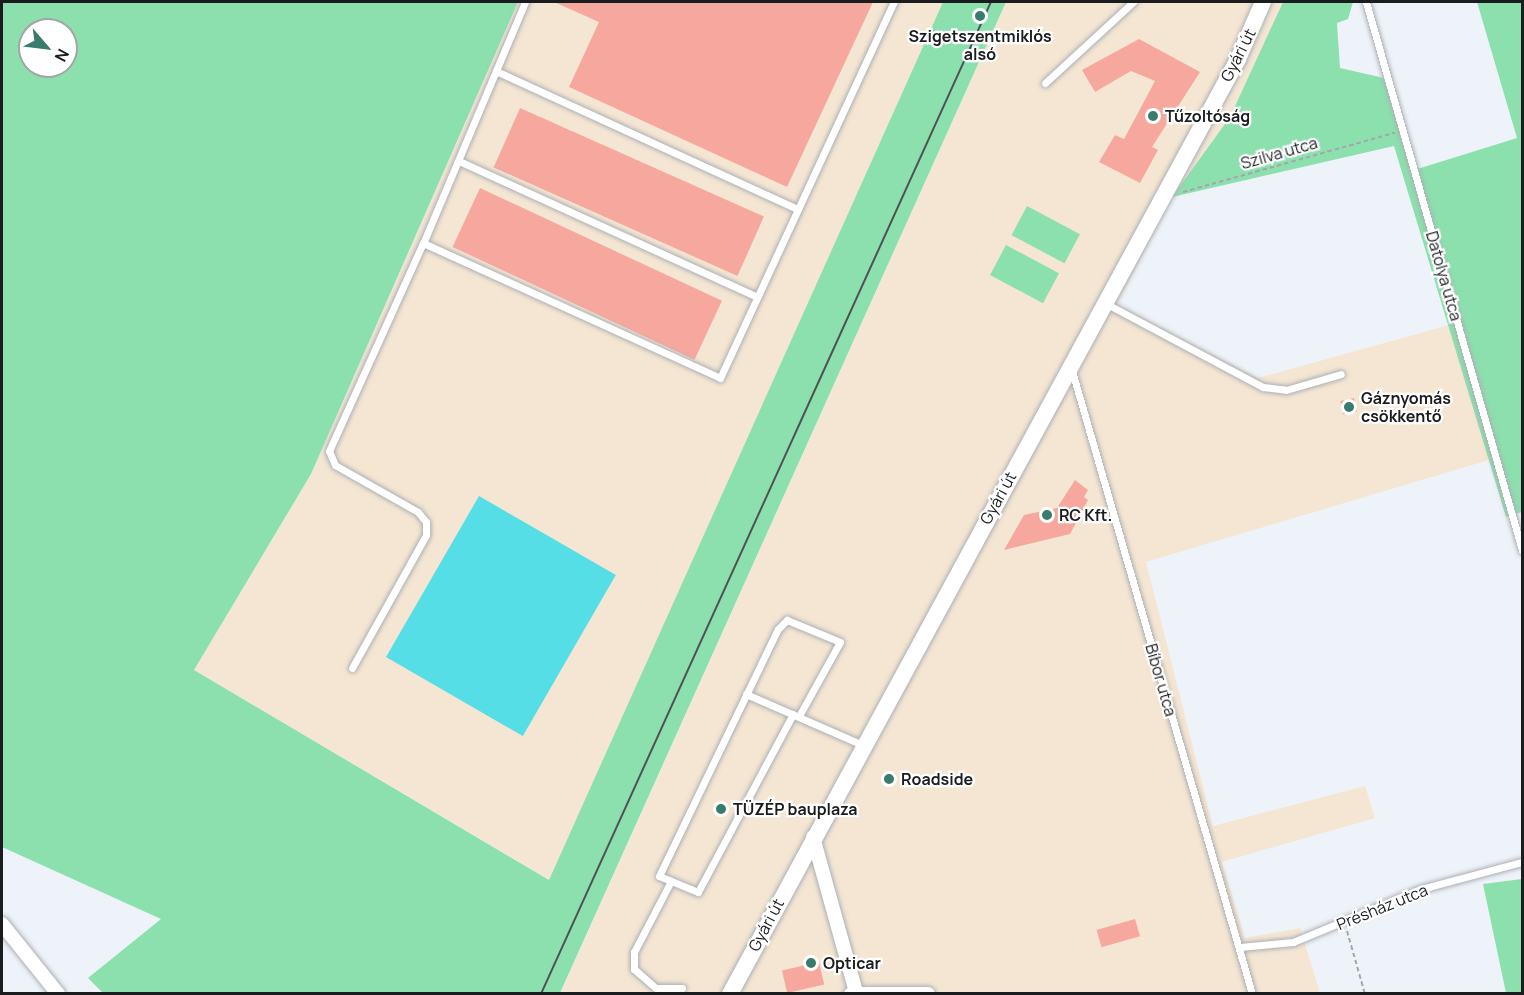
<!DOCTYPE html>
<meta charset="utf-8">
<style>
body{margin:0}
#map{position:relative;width:1524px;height:995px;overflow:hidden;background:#eef3f9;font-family:Manrope,sans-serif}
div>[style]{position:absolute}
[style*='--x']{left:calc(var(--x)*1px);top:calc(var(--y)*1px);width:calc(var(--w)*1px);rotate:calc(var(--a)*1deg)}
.industrial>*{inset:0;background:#f5e6d3}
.green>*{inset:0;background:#8ce0ae;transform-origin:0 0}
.water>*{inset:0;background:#55dee6;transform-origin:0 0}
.building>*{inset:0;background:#f6a89f;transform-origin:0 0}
.path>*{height:2px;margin-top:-1px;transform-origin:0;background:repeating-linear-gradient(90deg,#a3a7ac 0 4.5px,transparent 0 7.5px)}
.roads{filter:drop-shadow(0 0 2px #acb0b5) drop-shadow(0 0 2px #acb0b5)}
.service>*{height:7px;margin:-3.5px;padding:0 3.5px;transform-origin:3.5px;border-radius:3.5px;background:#fff}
.minor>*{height:14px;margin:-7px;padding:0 7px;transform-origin:7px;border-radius:7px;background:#fff}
.tertiary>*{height:16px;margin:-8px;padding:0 8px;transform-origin:8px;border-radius:8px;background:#fff}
.tram>*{height:1.5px;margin:-0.75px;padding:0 0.75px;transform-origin:0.75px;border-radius:0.75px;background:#4f5255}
.dots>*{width:16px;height:16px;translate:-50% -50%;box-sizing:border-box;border:3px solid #fff;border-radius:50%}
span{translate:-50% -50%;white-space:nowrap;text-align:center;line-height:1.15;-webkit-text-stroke:4.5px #fff;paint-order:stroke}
.poi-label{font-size:16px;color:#1a1c1e;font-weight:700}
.left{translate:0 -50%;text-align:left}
.street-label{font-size:16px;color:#1a1c1e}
.frame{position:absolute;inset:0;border:3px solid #1a1c1e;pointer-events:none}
.north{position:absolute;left:18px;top:18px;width:60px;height:60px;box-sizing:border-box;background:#fff;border:2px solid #a3a4a5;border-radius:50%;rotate:118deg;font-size:16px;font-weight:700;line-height:24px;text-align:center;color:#1a1c1e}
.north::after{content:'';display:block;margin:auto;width:21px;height:27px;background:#397b6c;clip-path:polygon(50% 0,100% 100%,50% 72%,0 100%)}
</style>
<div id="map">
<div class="industrial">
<i style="clip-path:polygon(518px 2px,943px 2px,550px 880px,194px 670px,311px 474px)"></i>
<i style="clip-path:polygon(1006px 2px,1283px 2px,1230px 117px,1172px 197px,1117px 304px,1258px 378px,1449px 325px,1489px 460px,1146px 562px,1213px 826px,1365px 786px,1375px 818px,1222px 862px,1245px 938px,1300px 928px,1320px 993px,560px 994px)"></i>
</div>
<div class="green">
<i style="clip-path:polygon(evenodd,2px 2px,518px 2px,311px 474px,194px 670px,549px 880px,943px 2px,1006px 2px,560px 993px,103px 993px,88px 978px,161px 919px,2px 847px,2px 2px,30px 30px,66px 30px,66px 66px,30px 66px,30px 30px)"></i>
<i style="clip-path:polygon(1283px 2px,1353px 2px,1348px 19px,1337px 23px,1340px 68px,1384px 78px,1411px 171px,1517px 138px,1477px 2px,1522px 2px,1522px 512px,1506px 517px,1394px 146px,1172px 197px,1230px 117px)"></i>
<i style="left:1027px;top:206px;width:60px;height:33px;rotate:28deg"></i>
<i style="left:1006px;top:245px;width:60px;height:34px;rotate:28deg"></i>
<i style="clip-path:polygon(1522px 879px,1522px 993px,1506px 993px,1483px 884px)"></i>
</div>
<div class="water">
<i style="left:479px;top:496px;width:158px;height:186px;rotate:30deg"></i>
</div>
<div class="building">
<i style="clip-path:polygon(554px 2px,873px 2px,787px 187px,569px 87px,599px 22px)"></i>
<i style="clip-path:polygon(1139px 39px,1200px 72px,1152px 147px,1158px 150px,1140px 183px,1099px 162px,1115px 135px,1124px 139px,1155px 81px,1131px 71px,1095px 92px,1082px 70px)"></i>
<i style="left:520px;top:108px;width:267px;height:65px;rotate:24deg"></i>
<i style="left:480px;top:188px;width:267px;height:65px;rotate:25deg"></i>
<i style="left:1354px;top:398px;width:14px;height:14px;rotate:78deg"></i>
<i style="clip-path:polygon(1075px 480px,1088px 490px,1084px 497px,1088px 500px,1070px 534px,1004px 550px,1024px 515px,1057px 508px)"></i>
<i style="left:1135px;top:919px;width:18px;height:40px;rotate:74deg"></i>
<i style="left:819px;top:962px;width:23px;height:38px;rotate:77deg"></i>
</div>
<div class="path">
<i style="--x:1183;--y:192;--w:220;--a:-15.6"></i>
<i style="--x:1347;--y:931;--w:66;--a:74.1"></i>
</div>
<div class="roads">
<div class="service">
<i style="--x:525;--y:2;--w:262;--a:112.9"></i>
<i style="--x:423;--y:243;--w:326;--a:24.4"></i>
<i style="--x:720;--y:378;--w:414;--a:-65.2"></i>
<i style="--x:1366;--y:2;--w:570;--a:74.11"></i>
<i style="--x:496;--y:71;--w:332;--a:24.6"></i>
<i style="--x:1045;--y:83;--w:120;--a:-42.6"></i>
<i style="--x:459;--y:161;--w:328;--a:24.5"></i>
<i style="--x:1105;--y:303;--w:179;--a:28"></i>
<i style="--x:1263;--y:387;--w:23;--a:7"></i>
<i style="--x:1286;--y:390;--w:57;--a:-16.2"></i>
<i style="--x:1072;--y:371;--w:648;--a:73.88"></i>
<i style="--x:352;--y:668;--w:152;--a:-60.9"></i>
<i style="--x:426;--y:535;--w:13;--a:-90"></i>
<i style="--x:426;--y:522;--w:13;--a:-129"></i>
<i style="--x:418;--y:512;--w:95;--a:-150.5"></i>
<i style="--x:335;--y:465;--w:15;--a:-113"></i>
<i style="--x:329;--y:451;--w:228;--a:-65.7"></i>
<i style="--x:746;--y:694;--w:128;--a:23.6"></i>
<i style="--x:793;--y:714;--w:202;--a:118.1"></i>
<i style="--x:698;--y:892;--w:42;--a:-157.7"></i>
<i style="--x:659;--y:876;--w:274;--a:-64.3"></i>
<i style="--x:778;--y:629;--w:13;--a:-45"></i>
<i style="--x:787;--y:620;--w:57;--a:22.5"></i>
<i style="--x:840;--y:642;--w:85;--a:119"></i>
<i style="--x:671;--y:881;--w:80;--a:117.5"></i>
<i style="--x:634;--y:952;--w:17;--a:90"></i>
<i style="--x:634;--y:969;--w:29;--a:41"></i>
<i style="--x:656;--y:988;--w:26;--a:0"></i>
<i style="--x:1240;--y:947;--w:53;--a:-5.4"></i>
<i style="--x:1293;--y:942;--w:139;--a:-22.5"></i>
<i style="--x:1421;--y:889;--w:105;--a:-15"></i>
</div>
<div class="minor">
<i style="--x:813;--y:837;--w:161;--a:74.5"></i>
<i style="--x:2;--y:924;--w:90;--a:51.3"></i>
<i style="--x:851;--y:994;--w:77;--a:0"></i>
</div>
<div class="tertiary">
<i style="--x:730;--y:994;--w:1064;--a:-61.48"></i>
<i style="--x:1238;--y:59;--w:62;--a:-66.3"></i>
</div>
</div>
<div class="tram">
<i style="--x:541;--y:994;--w:1089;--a:-65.6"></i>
</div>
<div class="dots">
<i style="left:980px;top:16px;background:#397b6c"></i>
<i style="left:1153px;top:116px;background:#397b6c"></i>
<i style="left:1349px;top:407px;background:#397b6c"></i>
<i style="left:1047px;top:515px;background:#397b6c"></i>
<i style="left:889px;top:779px;background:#397b6c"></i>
<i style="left:721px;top:809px;background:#397b6c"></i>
<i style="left:811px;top:963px;background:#397b6c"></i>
</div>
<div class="poi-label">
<span style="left:980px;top:45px">Szigetszentmiklós<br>alsó</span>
<span class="left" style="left:1165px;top:116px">Tűzoltóság</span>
<span class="left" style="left:1361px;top:407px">Gáznyomás<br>csökkentő</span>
<span class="left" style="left:1059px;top:515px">RC Kft.</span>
<span class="left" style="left:901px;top:779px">Roadside</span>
<span class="left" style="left:733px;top:809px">TÜZÉP bauplaza</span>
<span class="left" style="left:823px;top:963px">Opticar</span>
</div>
<div class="street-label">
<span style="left:1238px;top:55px;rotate:-63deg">Gyári út</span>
<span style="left:1279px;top:153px;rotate:-16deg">Szilva utca</span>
<span style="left:1444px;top:276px;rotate:74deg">Datolya utca</span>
<span style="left:998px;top:498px;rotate:-61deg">Gyári út</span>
<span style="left:1161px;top:680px;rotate:74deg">Bíbor utca</span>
<span style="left:1382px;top:907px;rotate:-22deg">Présház utca</span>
<span style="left:766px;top:925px;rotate:-62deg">Gyári út</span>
</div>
<div class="frame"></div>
<div class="north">N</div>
</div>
